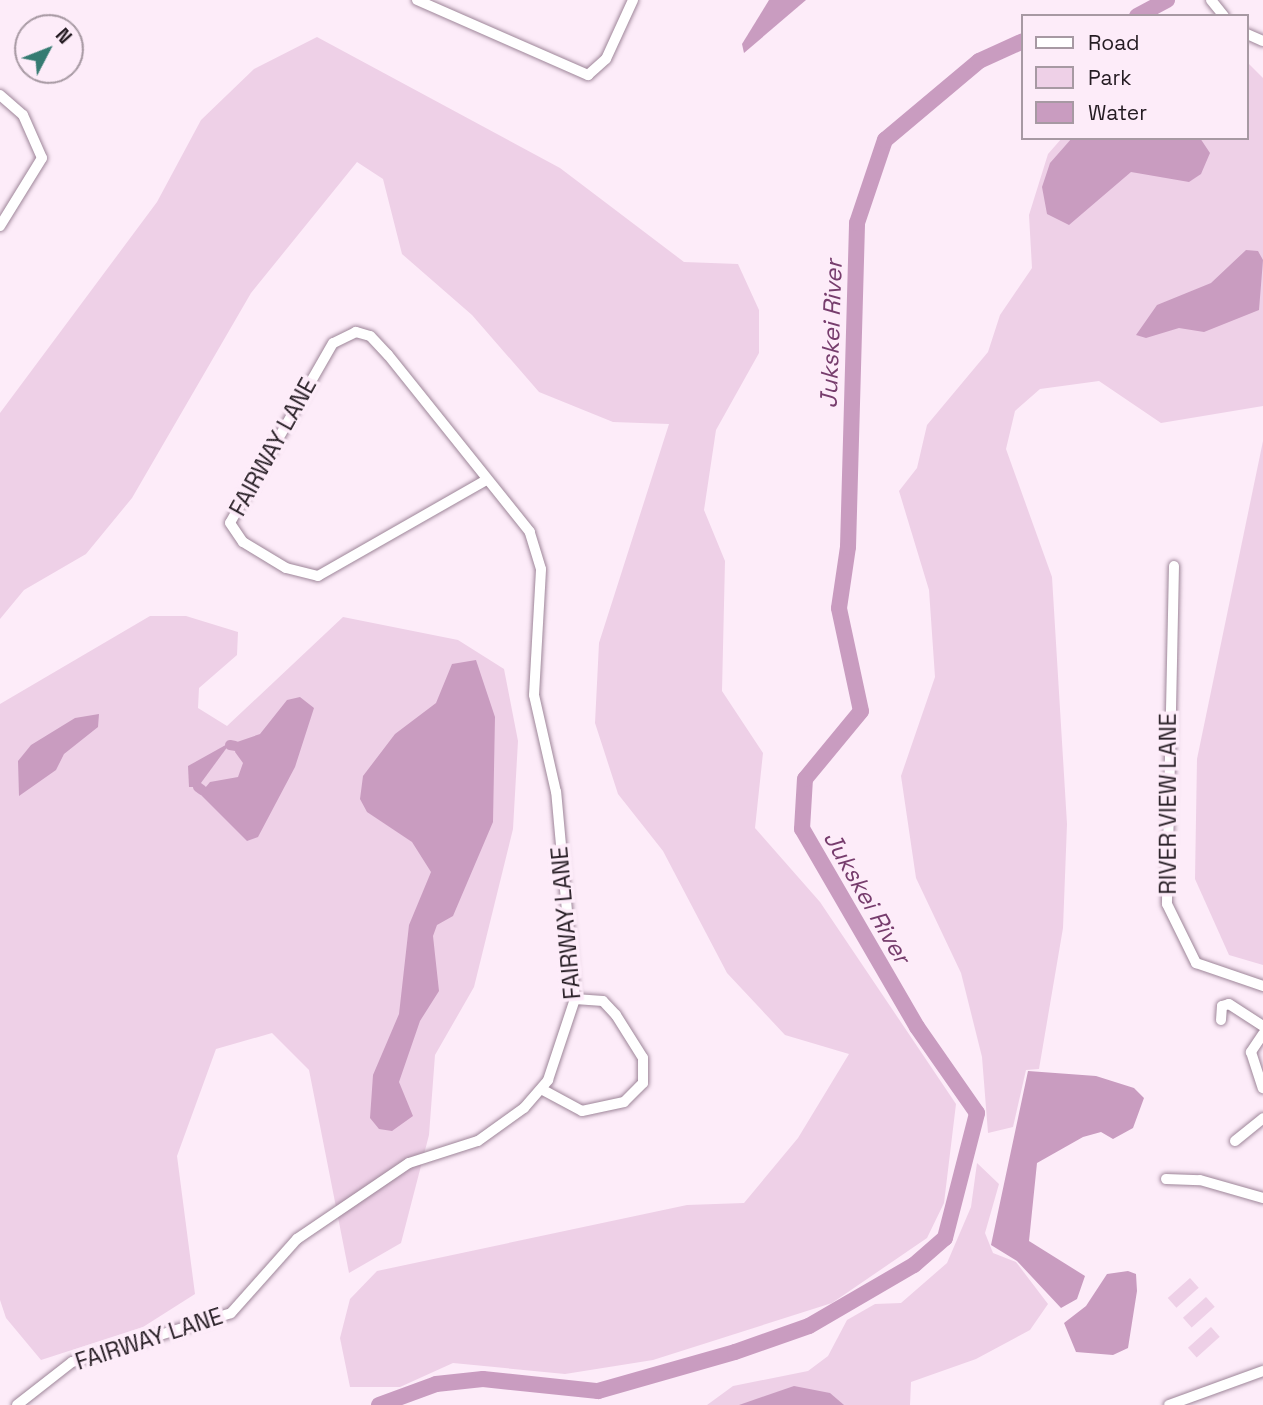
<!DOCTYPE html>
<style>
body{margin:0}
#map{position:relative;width:1263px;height:1405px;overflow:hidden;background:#fdecf9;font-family:"Space Grotesk",sans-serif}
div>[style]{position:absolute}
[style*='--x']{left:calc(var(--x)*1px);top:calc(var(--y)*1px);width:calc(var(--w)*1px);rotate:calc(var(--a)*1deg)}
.green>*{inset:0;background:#eed0e7;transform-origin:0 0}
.water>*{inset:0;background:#c99cc0}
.canal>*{height:10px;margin:-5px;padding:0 5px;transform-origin:5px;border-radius:5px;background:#c99cc0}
.river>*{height:16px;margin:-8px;padding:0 8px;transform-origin:8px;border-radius:8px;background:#c99cc0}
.roads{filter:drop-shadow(0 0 2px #9e8699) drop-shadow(0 0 2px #9e8699)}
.street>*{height:10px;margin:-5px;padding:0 5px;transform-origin:5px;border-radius:5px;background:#fff}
span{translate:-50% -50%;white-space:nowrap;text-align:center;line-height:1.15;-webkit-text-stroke:7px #fdecf9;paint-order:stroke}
.street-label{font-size:23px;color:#251c23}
.water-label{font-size:24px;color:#773d6d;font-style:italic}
.legend{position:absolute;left:1021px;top:14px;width:228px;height:126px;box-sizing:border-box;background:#fdecf9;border:2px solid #a799a3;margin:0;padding:9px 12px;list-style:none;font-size:21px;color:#251c23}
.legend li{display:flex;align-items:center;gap:14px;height:35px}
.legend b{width:35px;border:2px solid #a799a3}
.north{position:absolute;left:14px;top:14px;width:70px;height:70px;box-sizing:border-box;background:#fdecf9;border:2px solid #a799a3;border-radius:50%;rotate:48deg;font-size:19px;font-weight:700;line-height:28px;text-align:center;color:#251c23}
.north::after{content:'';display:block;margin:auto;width:24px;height:32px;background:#357b72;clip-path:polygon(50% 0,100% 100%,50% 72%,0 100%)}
</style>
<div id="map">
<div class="green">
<i style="clip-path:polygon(317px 37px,560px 168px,684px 262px,738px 264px,759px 310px,759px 353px,716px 430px,704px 510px,725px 561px,722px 691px,763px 753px,755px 828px,820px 902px,956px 1104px,944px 1203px,927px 1238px,832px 1303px,653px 1360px,565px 1374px,453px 1363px,400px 1387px,350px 1387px,340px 1338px,350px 1299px,377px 1271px,687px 1205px,744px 1203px,798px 1138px,849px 1054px,785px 1035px,727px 973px,663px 851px,618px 794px,595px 723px,599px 643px,669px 424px,613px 422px,539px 392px,472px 315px,402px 254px,383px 179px,357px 162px,251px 293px,132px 498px,86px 554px,24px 590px,0 619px,0 413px,157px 202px,201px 120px,254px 69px)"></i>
<i style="clip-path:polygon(1247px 62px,1263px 78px,1263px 406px,1161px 423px,1099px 381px,1040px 389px,1015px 411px,1006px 449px,1052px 577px,1067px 824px,1063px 928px,1039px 1069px,1026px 1070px,1013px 1127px,988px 1133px,982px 1057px,961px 973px,916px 878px,901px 776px,935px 677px,929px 590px,899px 491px,917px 468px,927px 425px,988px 352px,1000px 315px,1032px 268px,1029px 215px,1048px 154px,1062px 138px,1247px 138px)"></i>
<i style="clip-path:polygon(1263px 441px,1263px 965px,1229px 955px,1195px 879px,1197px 759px)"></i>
<i style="clip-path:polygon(150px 616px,186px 616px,238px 632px,237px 655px,199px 688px,198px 708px,227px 726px,343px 617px,458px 640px,504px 669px,518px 741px,513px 829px,474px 987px,435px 1055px,429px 1135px,401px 1243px,349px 1273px,309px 1070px,272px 1033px,216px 1049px,177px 1156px,195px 1294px,143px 1327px,41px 1360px,6px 1318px,0 1300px,0 704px)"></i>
<i style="clip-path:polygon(977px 1163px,999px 1184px,985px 1233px,993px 1253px,1016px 1262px,1048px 1304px,1030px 1330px,976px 1359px,911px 1382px,910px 1405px,707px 1405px,733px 1386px,808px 1371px,828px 1356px,847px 1320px,875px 1304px,901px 1303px,947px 1263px,971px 1207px)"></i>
<i style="left:1190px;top:1278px;width:13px;height:30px;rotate:48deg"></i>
<i style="left:1206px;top:1297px;width:13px;height:31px;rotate:48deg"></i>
<i style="left:1211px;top:1327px;width:13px;height:31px;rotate:48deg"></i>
</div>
<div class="water">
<i style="clip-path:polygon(769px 0,806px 0,744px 53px,742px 44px)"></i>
<i style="clip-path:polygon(1072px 138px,1200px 138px,1210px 153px,1201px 174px,1189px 182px,1131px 172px,1069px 225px,1047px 214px,1042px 187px,1050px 163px)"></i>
<i style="clip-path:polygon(1246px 250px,1258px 251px,1263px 260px,1259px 310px,1204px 332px,1179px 328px,1146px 338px,1136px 335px,1157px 305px,1211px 283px)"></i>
<i style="clip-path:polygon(476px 660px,495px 717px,493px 822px,453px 916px,437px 925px,433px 936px,439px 991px,420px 1021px,399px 1082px,413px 1116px,392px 1131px,379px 1129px,370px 1118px,373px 1075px,399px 1014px,409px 925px,431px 872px,412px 842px,367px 812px,360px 799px,363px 776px,395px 734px,436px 703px,452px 664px)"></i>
<i style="clip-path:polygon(300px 697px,314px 708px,295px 767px,258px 837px,247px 841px,200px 794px,210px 782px,238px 777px,243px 763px,235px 752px,237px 742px,260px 734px,287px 700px)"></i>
<i style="clip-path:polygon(99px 714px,98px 727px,64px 754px,56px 770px,19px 796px,18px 761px,31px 745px,75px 718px)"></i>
<i style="clip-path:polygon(231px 742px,198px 787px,189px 787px,188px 766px)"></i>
<i style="clip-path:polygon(1028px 1071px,1096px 1076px,1134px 1088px,1144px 1098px,1133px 1128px,1113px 1139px,1101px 1132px,1083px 1137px,1037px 1163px,1029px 1241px,1085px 1276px,1077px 1299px,1061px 1308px,1017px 1261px,991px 1245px)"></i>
<i style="clip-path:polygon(1128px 1271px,1136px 1274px,1137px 1291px,1128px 1348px,1113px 1355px,1076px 1352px,1064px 1323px,1086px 1306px,1107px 1274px)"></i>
<i style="clip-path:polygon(794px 1386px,830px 1393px,844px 1405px,739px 1405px)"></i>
</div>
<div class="canal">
<i style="--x:230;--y:745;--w:5;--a:11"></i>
<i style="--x:198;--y:787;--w:5;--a:37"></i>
</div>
<div class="river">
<i style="--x:1137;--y:16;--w:34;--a:-28"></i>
<i style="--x:379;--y:1405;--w:61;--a:-20.2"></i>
<i style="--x:436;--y:1384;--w:47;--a:-6.1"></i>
<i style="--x:483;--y:1379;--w:116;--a:6"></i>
<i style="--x:598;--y:1391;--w:142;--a:-15.9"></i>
<i style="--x:735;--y:1352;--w:78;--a:-19.4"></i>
<i style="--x:809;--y:1326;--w:121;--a:-30.2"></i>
<i style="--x:914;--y:1265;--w:41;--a:-41.1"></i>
<i style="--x:945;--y:1238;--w:129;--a:-75.6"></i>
<i style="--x:977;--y:1113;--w:105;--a:-124.9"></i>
<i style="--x:917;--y:1027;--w:229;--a:-120.1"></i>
<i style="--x:802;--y:829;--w:50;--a:-86.6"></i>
<i style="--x:805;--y:779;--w:88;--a:-50.5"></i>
<i style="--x:861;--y:711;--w:105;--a:-102.1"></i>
<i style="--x:839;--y:608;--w:62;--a:-81.6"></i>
<i style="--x:848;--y:547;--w:324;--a:-88.4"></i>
<i style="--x:857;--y:223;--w:88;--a:-71.4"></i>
<i style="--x:885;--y:140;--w:123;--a:-40"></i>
<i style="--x:979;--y:61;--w:48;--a:-24.4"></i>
</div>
<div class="roads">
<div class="street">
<i style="--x:417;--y:0;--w:187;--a:23.7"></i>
<i style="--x:588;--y:75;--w:24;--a:-42"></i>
<i style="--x:606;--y:59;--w:65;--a:-65.4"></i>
<i style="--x:1211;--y:0;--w:21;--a:51"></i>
<i style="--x:1247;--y:34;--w:17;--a:24"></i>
<i style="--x:0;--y:95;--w:30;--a:41"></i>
<i style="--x:23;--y:115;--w:47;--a:66.2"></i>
<i style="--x:42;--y:158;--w:80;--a:121.7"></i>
<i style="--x:1174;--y:566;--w:338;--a:91.2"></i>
<i style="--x:1167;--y:904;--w:66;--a:63.8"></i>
<i style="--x:1196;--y:963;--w:71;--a:18.9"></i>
<i style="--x:1221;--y:1020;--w:14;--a:-86"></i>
<i style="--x:1222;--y:1006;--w:7;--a:-16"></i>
<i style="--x:1229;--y:1004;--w:40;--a:32.9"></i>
<i style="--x:1263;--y:1034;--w:22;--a:124"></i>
<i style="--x:1251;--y:1052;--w:38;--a:72"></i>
<i style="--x:543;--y:1090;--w:44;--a:28.3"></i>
<i style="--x:582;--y:1111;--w:43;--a:-12.1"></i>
<i style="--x:624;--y:1102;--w:27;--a:-45"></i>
<i style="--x:643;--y:1083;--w:25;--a:-90"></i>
<i style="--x:643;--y:1058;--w:51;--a:-122.1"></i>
<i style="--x:616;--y:1015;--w:19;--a:-133"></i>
<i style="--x:603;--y:1001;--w:28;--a:-176"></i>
<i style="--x:1235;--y:1141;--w:36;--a:-39"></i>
<i style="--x:1166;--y:1179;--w:34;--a:2"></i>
<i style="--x:1200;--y:1180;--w:66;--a:15.9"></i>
<i style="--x:17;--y:1405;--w:70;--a:-38"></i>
<i style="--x:72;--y:1362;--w:166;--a:-17.1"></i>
<i style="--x:231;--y:1313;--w:99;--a:-48.3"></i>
<i style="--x:297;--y:1239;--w:135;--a:-34.2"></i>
<i style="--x:409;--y:1163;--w:72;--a:-17.7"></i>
<i style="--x:478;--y:1141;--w:57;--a:-35.7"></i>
<i style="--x:524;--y:1108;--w:37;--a:-49"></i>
<i style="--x:548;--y:1080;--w:85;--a:-71.6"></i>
<i style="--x:575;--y:999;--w:208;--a:-95.2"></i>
<i style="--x:556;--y:792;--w:99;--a:-102.8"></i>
<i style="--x:534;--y:695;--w:126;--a:-86.8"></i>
<i style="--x:541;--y:569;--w:39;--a:-107"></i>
<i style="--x:530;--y:532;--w:227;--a:-128.7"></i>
<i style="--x:388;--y:355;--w:26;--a:-133"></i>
<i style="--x:370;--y:336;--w:15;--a:-164"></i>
<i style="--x:356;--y:332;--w:25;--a:154"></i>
<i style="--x:333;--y:343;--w:207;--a:119.8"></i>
<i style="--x:230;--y:523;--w:23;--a:56"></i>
<i style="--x:243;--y:542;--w:50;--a:31.2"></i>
<i style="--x:286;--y:568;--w:33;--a:14"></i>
<i style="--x:318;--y:576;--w:193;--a:-29.7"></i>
<i style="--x:1169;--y:1405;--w:100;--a:-19.9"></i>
</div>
</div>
<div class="street-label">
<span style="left:273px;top:447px;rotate:-61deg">FAIRWAY LANE</span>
<span style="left:1168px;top:804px;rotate:-90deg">RIVER VIEW LANE</span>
<span style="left:566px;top:923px;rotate:-95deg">FAIRWAY LANE</span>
<span style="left:149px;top:1339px;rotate:-18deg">FAIRWAY LANE</span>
</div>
<div class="water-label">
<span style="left:831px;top:334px;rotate:-88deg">Jukskei River</span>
<span style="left:867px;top:897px;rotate:60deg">Jukskei River</span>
</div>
<ul class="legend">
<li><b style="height:9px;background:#fff"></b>Road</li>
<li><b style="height:19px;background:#eed0e7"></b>Park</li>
<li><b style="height:19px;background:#c99cc0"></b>Water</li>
</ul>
<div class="north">N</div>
</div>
